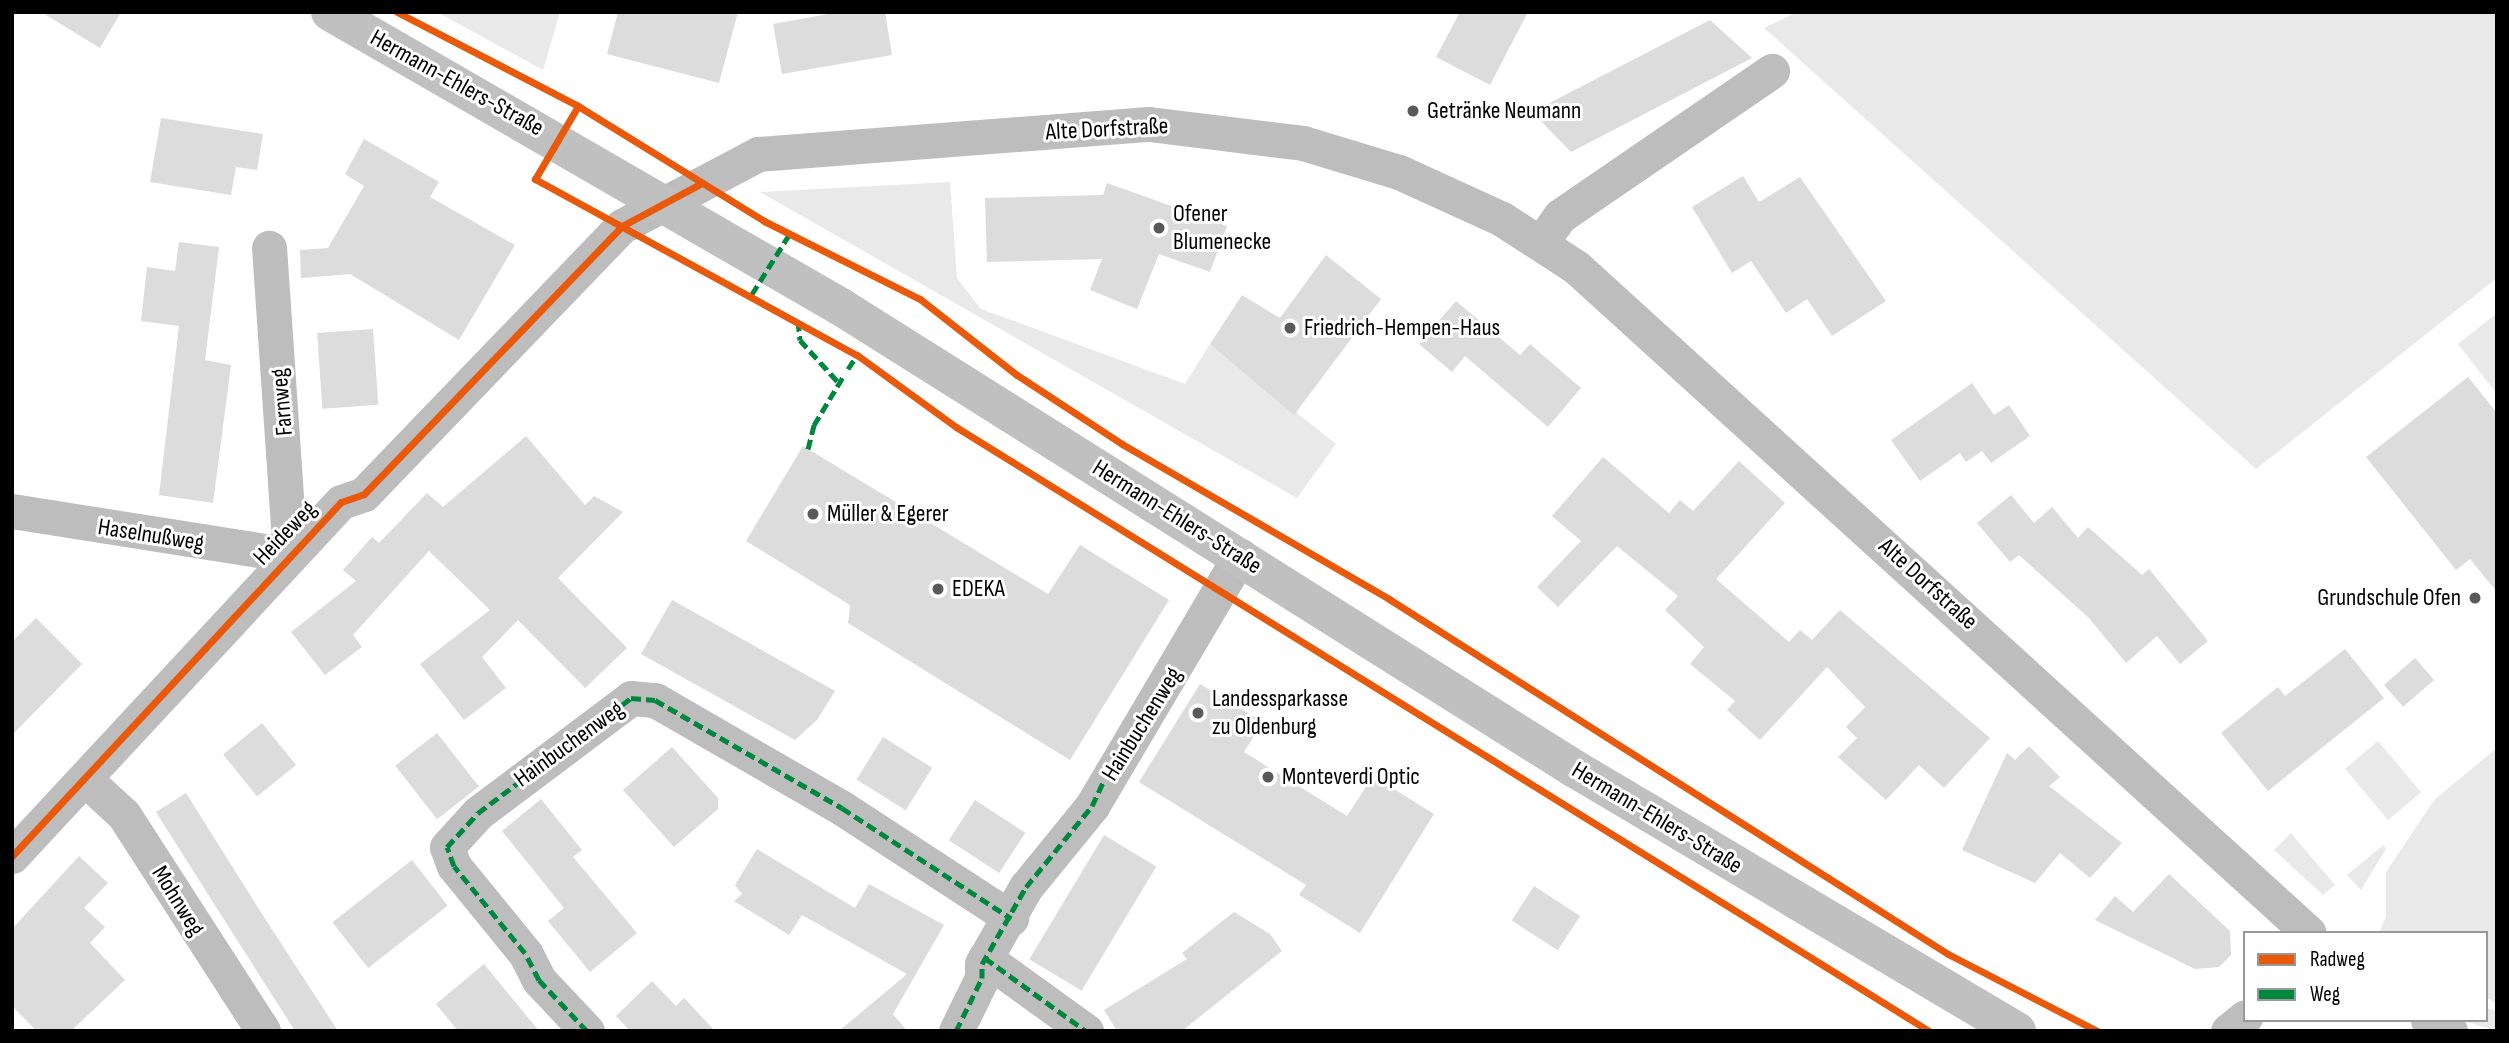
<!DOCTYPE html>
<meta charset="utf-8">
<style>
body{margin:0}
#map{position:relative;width:2509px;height:1043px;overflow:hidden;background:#fff;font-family:"Sofia Sans Condensed",sans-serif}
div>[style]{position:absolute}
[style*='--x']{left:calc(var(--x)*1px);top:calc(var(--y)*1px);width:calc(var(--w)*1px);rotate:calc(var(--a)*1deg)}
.green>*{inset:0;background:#e9e9e9;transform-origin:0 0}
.building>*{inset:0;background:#dcdcdc;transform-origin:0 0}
.street>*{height:35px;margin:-17.5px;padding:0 17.5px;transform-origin:17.5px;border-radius:17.5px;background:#bdbdbd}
.secondary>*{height:38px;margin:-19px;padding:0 19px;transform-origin:19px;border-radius:19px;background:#c0c0c0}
.quiet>*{height:5px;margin-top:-2.5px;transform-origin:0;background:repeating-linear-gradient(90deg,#00873e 0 10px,transparent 0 15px)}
.cycleway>*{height:7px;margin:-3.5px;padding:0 3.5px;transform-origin:3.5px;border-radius:3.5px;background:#e8590c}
.dots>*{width:19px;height:19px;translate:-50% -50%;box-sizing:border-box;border:4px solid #fff;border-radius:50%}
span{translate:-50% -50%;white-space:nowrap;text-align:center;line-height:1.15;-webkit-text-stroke:6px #fff;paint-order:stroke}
.street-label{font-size:24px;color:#000}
.poi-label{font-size:24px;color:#000}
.left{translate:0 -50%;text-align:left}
.right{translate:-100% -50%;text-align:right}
.frame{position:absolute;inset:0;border:14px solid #000;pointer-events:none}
.legend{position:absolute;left:2243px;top:931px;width:245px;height:91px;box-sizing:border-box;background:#fff;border:2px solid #999;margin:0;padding:9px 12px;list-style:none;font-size:21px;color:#000}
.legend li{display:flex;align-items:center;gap:14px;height:35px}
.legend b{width:35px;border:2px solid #999}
</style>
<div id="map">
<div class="green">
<i style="clip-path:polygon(437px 12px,560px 12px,543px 70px)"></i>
<i style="clip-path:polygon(1797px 12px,2497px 12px,2497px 278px,2256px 469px,1764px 28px)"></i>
<i style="clip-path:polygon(950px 182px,957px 278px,981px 309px,1185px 384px,1210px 344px,1336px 444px,1297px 498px,760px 192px)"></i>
<i style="clip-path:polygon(2497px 313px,2497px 394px,2458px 344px)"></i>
<i style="left:2378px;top:741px;width:67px;height:43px;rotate:50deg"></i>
<i style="clip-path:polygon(2497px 748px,2497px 1003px,2486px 998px,2486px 933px,2379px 933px,2386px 917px,2386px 872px,2435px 799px)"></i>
<i style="clip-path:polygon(2291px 833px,2335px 885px,2323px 895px,2274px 850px)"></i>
<i style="clip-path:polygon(2383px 845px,2386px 849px,2361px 890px,2347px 875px)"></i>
<i style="clip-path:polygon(2486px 1008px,2497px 1011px,2497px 1031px,2461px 1020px,2486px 1020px)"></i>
</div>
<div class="building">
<i style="clip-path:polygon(41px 12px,121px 12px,100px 48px)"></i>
<i style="clip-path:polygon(618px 12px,738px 12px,719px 83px,607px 54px)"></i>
<i style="clip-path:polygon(840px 12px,885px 12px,892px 55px,782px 74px,773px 24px)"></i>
<i style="clip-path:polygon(1460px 12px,1528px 12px,1490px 85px,1436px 57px)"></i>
<i style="clip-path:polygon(1710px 20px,1752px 58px,1571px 152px,1532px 112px)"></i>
<i style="clip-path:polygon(161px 118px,263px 134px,257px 170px,236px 167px,231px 195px,150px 182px)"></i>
<i style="clip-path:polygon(364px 139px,439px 182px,430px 197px,515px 245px,459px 340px,350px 274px,301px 278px,300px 250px,328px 248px,364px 186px,345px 174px)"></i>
<i style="clip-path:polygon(1743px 176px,1759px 202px,1800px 177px,1886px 301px,1832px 336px,1807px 299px,1786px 313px,1751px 261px,1732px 273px,1692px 207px)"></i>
<i style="clip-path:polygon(1107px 183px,1227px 226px,1210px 272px,1159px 254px,1137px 309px,1090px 290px,1102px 259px,987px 262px,985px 198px,1103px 195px)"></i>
<i style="clip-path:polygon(179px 242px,219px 247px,205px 360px,231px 365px,213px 503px,159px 495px,179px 326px,141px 321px,147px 267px,175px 271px)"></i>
<i style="clip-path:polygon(1326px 255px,1381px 299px,1294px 415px,1210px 344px,1242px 295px,1280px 318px)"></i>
<i style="clip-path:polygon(1456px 301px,1520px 355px,1530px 344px,1581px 388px,1548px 427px,1465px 356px,1452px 372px,1419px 344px)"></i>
<i style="left:373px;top:329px;width:76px;height:56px;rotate:86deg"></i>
<i style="clip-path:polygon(2468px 377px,2497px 413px,2497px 592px,2470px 559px,2456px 570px,2366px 457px)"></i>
<i style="clip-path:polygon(1972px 383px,1994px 415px,2009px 405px,2030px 436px,1991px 463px,1982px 451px,1966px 462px,1960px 453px,1920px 481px,1891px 440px)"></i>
<i style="clip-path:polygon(526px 436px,585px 505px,594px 496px,623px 512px,558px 578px,627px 648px,585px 688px,518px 620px,482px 657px,506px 688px,464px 720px,420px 664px,490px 610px,429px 551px,353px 635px,362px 647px,325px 675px,291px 632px,356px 581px,343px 570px,372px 537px,379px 543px,427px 493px,443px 507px)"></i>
<i style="clip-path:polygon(803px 446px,1048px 594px,1080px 545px,1169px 600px,1070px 760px,848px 623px,850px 605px,746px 541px)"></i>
<i style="clip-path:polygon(1603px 457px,1669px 513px,1680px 500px,1693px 511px,1739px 461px,1785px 503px,1716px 579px,1789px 642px,1800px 630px,1812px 640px,1840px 610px,1990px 738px,1944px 788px,1919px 765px,1886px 800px,1838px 757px,1857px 738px,1846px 727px,1865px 707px,1827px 667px,1760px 740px,1727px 710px,1735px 701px,1690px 664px,1704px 647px,1665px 610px,1678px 596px,1617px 546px,1558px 607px,1537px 587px,1581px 541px,1552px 516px)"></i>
<i style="clip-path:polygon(2011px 495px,2034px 523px,2052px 507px,2078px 538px,2088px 527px,2142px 575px,2149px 569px,2208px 641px,2180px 664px,2157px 636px,2126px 663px,2089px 618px,2019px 555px,2010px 562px,1977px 523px)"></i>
<i style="clip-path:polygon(672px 600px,835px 691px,817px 720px,795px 740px,641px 654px)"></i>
<i style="clip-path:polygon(36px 618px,82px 664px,12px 735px,12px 642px)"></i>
<i style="clip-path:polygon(2345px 649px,2384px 698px,2268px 791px,2221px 733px,2278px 687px,2285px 696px)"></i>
<i style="left:2415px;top:658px;width:29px;height:41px;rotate:49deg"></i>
<i style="clip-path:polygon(1200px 684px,1263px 722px,1244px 752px,1347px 816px,1373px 776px,1434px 814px,1360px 933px,1299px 895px,1306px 885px,1139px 782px)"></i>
<i style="left:262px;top:723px;width:54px;height:50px;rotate:51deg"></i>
<i style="left:437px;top:733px;width:68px;height:53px;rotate:52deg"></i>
<i style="left:883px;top:737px;width:58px;height:50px;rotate:32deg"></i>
<i style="clip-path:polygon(2029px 746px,2060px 777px,2049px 786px,2122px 843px,2090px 878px,2060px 853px,2035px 883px,1962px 850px,2007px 753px,2015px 760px)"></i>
<i style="clip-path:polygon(672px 747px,718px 798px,718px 809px,674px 847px,623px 790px)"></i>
<i style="clip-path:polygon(186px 793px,262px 914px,338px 1031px,295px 1031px,216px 907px,156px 812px)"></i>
<i style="clip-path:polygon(541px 799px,582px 850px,573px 857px,637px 933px,590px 972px,548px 921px,564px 908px,502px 831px)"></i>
<i style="left:975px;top:800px;width:60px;height:48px;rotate:33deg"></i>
<i style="left:1104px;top:835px;width:61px;height:145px;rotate:31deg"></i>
<i style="clip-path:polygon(757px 849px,855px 908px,869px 884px,944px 925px,893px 1014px,907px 1031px,839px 1031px,907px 974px,802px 915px,789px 935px,734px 901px,742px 894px,735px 885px)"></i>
<i style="clip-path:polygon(79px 856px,108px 883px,84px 908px,105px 927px,90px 943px,125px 980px,71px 1031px,37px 1031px,12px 1006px,12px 929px)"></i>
<i style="left:412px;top:860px;width:58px;height:101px;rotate:52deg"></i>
<i style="clip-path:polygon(2169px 874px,2230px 931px,2231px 955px,2219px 967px,2195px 969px,2095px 920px,2115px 896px,2133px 912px)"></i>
<i style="left:1534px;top:886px;width:55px;height:41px;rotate:33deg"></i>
<i style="clip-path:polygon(1234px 912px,1270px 934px,1282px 951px,1182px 1031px,1117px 1031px,1104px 1010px,1187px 959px,1182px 953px)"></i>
<i style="clip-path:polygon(484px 964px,539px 1031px,458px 1031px,436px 1004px)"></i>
<i style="clip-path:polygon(652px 981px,676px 1006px,684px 998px,715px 1031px,630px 1031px,616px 1016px)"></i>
</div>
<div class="street">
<i style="--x:1541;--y:243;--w:33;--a:-55"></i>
<i style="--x:1560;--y:216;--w:257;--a:-34.4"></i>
<i style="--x:12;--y:511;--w:281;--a:9"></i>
<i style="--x:290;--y:555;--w:308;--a:-93.9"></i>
<i style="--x:85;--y:779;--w:53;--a:42.7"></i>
<i style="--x:124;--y:815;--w:257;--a:57.2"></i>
<i style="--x:12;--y:856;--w:483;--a:-47.1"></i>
<i style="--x:341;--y:502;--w:24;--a:-19"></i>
<i style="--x:364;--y:494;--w:372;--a:-46.1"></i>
<i style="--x:622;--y:226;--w:154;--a:-27.9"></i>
<i style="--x:758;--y:154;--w:392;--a:-4.4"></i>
<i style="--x:1149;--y:124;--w:155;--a:7"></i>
<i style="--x:1303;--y:143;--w:100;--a:16.8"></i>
<i style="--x:1399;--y:172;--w:113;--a:24.5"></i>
<i style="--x:1502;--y:219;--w:88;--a:33"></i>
<i style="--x:1576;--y:267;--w:990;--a:42.26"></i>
<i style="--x:985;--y:958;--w:125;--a:35.9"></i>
<i style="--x:2428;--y:1020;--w:25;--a:27"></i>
<i style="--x:587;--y:1031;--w:70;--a:-133.3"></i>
<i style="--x:539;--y:980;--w:30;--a:-117"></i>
<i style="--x:525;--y:953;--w:112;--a:-129.2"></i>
<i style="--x:454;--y:866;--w:20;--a:-110"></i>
<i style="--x:447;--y:847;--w:46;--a:-47.6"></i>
<i style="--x:478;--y:813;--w:191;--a:-36.9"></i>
<i style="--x:631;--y:698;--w:24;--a:5"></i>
<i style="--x:655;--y:700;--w:216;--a:30"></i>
<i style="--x:842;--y:808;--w:202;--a:33.1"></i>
<i style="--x:956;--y:1031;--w:59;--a:-63.9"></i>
<i style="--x:982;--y:978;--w:14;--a:-90"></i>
<i style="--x:982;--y:964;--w:89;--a:-60.3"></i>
<i style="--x:1026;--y:887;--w:104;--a:-50.8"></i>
<i style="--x:1092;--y:806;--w:291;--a:-59.4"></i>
<i style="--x:2228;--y:1031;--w:22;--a:-39"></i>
</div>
<div class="secondary">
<i style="--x:330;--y:12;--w:590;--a:30"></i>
<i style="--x:841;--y:307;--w:867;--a:32.19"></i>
<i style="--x:1575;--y:769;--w:514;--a:30.66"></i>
</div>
<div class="quiet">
<i style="--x:752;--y:294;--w:70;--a:-57.9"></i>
<i style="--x:798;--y:321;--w:19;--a:84"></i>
<i style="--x:800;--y:340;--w:58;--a:47.8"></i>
<i style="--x:848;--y:369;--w:17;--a:-57"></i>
<i style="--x:808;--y:449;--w:25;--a:-76"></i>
<i style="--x:814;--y:425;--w:56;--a:-58.9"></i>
<i style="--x:985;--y:958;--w:125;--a:35.9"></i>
<i style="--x:587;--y:1031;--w:70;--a:-133.3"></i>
<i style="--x:539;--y:980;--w:30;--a:-117"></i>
<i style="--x:525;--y:953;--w:112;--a:-129.2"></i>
<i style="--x:454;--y:866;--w:20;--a:-110"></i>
<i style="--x:447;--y:847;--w:46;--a:-47.6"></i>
<i style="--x:478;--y:813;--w:191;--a:-36.9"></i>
<i style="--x:631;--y:698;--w:24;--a:5"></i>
<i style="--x:655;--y:700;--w:216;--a:30"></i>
<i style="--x:842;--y:808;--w:202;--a:33.1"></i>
<i style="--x:956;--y:1031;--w:59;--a:-63.9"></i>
<i style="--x:982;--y:978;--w:14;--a:-90"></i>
<i style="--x:982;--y:964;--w:89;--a:-60.3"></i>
<i style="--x:1026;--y:887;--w:104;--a:-50.8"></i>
<i style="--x:1092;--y:806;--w:29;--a:-65"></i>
</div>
<div class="cycleway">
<i style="--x:397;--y:12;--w:204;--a:27.4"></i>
<i style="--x:578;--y:106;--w:219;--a:31.7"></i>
<i style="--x:764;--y:221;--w:174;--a:26.6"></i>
<i style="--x:920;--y:299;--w:123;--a:38.1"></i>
<i style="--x:1017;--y:375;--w:126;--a:33.3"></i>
<i style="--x:1122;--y:444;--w:309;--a:30.1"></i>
<i style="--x:1389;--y:599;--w:662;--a:32.42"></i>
<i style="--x:1948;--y:954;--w:168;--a:27.3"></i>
<i style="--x:578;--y:106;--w:85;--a:120.5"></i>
<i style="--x:535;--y:179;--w:367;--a:28.7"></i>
<i style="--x:857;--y:355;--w:122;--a:36"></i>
<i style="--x:956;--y:427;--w:1145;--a:31.83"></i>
<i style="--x:12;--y:856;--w:483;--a:-47.1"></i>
<i style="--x:341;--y:502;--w:24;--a:-19"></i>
<i style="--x:364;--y:494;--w:372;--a:-46.1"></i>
<i style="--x:622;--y:226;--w:91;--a:-28.3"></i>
</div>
<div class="dots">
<i style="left:1413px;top:111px;background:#595959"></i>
<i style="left:1159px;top:228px;background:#595959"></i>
<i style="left:1290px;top:328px;background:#595959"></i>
<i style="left:813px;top:514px;background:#595959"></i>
<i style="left:938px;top:589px;background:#595959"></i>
<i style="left:2475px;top:598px;background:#595959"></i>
<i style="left:1198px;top:713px;background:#595959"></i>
<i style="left:1268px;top:777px;background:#595959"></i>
</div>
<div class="street-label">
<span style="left:457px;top:83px;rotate:29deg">Hermann-Ehlers-Straße</span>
<span style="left:1107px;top:129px;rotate:-3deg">Alte Dorfstraße</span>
<span style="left:282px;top:402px;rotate:-95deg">Farnweg</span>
<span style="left:1177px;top:517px;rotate:32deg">Hermann-Ehlers-Straße</span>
<span style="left:285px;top:533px;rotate:-46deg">Heideweg</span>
<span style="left:151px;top:535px;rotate:9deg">Haselnußweg</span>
<span style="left:1928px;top:584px;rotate:42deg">Alte Dorfstraße</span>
<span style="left:1142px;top:724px;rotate:-58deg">Hainbuchenweg</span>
<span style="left:569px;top:744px;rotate:-36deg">Hainbuchenweg</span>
<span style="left:1657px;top:818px;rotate:31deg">Hermann-Ehlers-Straße</span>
<span style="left:178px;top:901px;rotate:58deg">Mohnweg</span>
</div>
<div class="poi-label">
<span class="left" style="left:1427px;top:111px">Getränke Neumann</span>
<span class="left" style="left:1173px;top:228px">Ofener<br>Blumenecke</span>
<span class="left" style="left:1304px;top:328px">Friedrich-Hempen-Haus</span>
<span class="left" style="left:827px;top:514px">Müller &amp; Egerer</span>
<span class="left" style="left:952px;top:589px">EDEKA</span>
<span class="right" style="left:2461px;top:598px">Grundschule Ofen</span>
<span class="left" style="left:1212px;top:713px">Landessparkasse<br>zu Oldenburg</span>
<span class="left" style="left:1282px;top:777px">Monteverdi Optic</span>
</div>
<div class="frame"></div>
<ul class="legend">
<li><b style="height:9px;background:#e8590c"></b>Radweg</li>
<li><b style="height:9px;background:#00873e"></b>Weg</li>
</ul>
</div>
